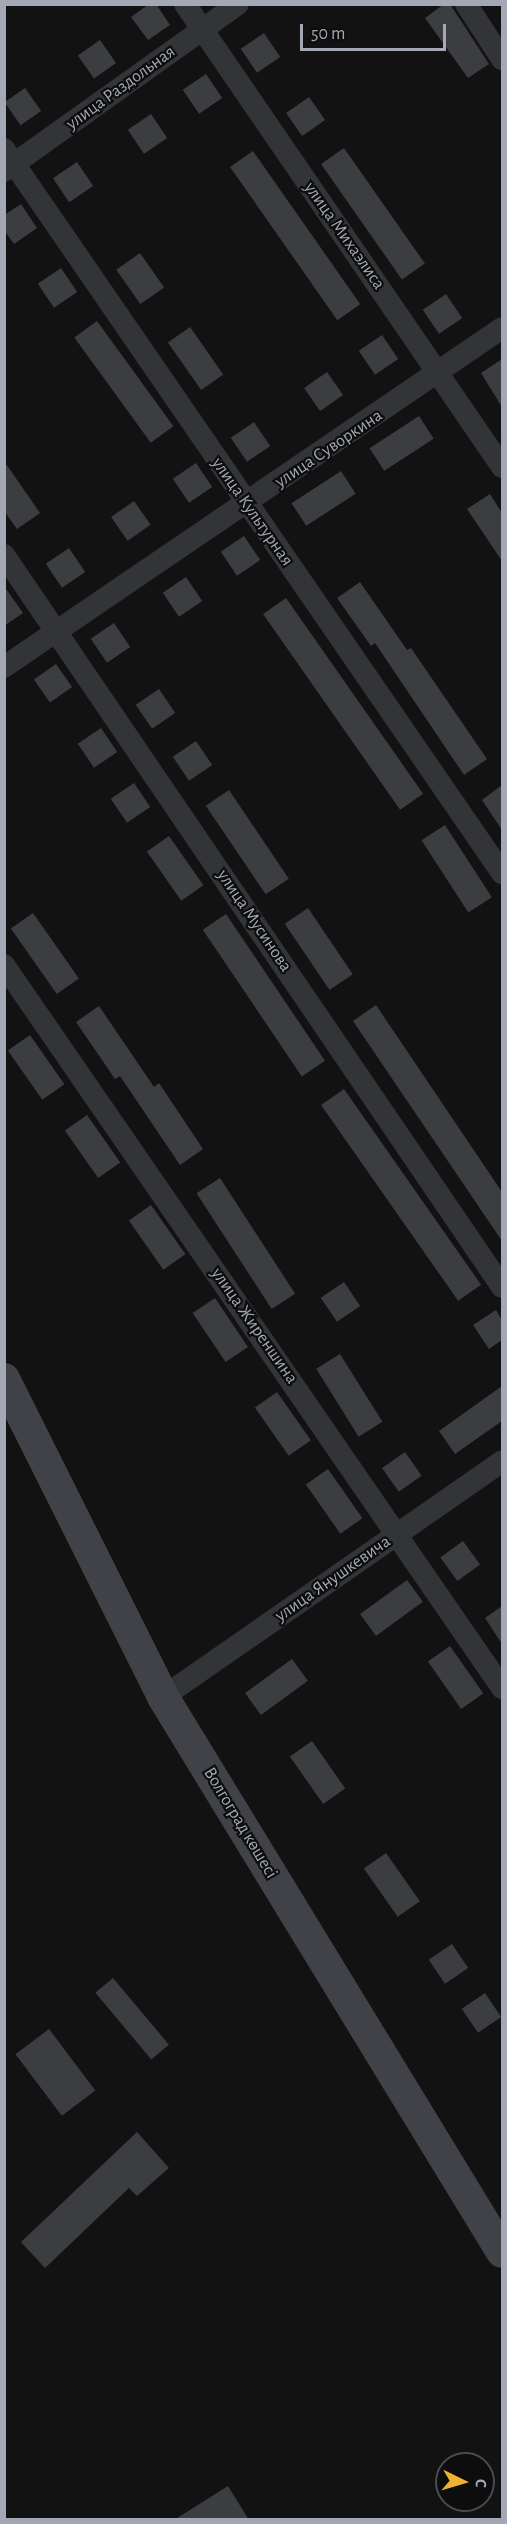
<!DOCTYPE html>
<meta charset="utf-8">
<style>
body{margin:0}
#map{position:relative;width:507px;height:2524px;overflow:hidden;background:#121213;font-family:"Alegreya Sans",sans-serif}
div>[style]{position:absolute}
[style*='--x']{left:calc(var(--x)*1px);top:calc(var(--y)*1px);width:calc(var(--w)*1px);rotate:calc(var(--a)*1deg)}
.building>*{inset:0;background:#3c3d40;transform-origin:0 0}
.minor>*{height:22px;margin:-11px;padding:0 11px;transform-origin:11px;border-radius:11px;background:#333438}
.secondary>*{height:32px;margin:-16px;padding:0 16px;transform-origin:16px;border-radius:16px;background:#414248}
span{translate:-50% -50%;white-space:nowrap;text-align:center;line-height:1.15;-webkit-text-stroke:4.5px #0d0d0e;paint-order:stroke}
.street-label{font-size:18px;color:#a3a8b4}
.frame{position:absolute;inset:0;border:6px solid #a3a8b4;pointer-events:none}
.north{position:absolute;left:435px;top:2452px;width:60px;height:60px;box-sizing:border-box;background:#0d0d0e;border:2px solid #494b50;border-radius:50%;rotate:95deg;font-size:16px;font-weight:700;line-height:24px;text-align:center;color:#a3a8b4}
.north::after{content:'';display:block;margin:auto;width:21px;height:27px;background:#efb22e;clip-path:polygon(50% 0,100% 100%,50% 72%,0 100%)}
.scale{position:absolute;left:300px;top:24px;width:146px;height:27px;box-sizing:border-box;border:3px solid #a3a8b4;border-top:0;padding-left:8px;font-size:18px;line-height:21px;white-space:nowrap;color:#a3a8b4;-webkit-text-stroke:4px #0d0d0e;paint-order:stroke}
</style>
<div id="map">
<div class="building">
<i style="clip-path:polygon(149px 4px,156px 4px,170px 25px,148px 40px,131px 17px)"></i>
<i style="clip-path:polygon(444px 4px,450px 4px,489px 64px,468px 78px,425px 18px)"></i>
<i style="left:264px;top:33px;width:29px;height:28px;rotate:56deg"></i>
<i style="left:100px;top:40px;width:28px;height:27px;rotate:55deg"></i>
<i style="left:206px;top:74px;width:29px;height:28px;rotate:56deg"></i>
<i style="left:25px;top:88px;width:28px;height:25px;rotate:55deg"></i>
<i style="left:309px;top:97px;width:28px;height:28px;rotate:55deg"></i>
<i style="left:151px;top:114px;width:29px;height:28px;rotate:56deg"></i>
<i style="left:344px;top:148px;width:141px;height:28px;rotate:55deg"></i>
<i style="left:253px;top:151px;width:187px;height:28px;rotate:55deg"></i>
<i style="left:77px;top:162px;width:29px;height:29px;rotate:56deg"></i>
<i style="clip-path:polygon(21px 204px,37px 228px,14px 244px,4px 230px,4px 215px)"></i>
<i style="left:140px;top:253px;width:42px;height:29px;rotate:55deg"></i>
<i style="left:61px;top:268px;width:29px;height:28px;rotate:56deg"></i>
<i style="left:446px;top:294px;width:29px;height:28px;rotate:56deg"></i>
<i style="left:97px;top:321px;width:130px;height:28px;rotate:54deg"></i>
<i style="left:190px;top:327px;width:58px;height:27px;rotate:55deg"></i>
<i style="left:382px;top:335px;width:29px;height:28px;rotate:56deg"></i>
<i style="clip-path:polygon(502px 359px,502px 407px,481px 373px)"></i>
<i style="left:327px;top:372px;width:28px;height:28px;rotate:55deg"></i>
<i style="left:419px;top:416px;width:27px;height:59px;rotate:57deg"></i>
<i style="left:254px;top:422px;width:29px;height:28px;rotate:56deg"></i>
<i style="clip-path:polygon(4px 461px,40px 513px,17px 529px,4px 511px)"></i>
<i style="left:196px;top:463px;width:29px;height:28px;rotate:56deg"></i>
<i style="left:341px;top:471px;width:27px;height:59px;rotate:57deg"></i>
<i style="clip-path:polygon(490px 494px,502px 513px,502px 561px,467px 509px)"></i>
<i style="left:134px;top:501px;width:29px;height:28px;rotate:55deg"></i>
<i style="left:244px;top:536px;width:29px;height:28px;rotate:56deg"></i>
<i style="left:69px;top:548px;width:29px;height:28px;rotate:56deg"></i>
<i style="left:186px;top:577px;width:29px;height:28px;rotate:56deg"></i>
<i style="clip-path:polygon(360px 582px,407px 650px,411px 648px,487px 759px,464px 775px,375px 643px,371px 646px,337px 598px)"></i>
<i style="clip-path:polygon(4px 586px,23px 613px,4px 626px)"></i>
<i style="left:286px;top:598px;width:239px;height:28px;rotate:55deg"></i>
<i style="left:114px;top:623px;width:29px;height:28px;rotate:56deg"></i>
<i style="left:56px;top:664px;width:28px;height:27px;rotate:55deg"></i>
<i style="left:159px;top:689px;width:29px;height:28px;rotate:56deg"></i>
<i style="left:101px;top:728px;width:29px;height:28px;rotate:56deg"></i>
<i style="left:196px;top:741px;width:29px;height:28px;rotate:56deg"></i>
<i style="left:134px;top:783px;width:29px;height:28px;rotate:56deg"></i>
<i style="clip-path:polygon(502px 785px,502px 830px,482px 800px)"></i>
<i style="left:229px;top:790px;width:107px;height:28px;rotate:56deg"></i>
<i style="left:445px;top:825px;width:86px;height:28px;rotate:57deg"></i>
<i style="left:169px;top:836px;width:60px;height:27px;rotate:55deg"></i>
<i style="left:308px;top:908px;width:80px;height:28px;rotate:56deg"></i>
<i style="left:33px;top:913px;width:80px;height:27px;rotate:55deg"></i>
<i style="left:226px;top:914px;width:177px;height:28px;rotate:56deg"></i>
<i style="clip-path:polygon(376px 1005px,502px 1192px,502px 1241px,353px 1021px)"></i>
<i style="clip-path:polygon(99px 1006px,154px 1087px,159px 1083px,203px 1149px,180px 1165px,120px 1076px,115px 1079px,76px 1022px)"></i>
<i style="left:30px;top:1035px;width:60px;height:27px;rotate:55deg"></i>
<i style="left:344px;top:1089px;width:239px;height:28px;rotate:55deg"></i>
<i style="left:87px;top:1115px;width:58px;height:27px;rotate:55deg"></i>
<i style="left:220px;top:1178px;width:138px;height:28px;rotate:57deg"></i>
<i style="left:151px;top:1205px;width:60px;height:27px;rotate:55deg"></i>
<i style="left:344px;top:1282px;width:29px;height:28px;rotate:56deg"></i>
<i style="left:215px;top:1298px;width:59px;height:27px;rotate:56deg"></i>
<i style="clip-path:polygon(496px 1310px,502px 1320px,502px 1340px,489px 1349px,473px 1325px)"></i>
<i style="left:340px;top:1354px;width:80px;height:28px;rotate:58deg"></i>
<i style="clip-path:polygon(502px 1386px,502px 1421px,455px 1454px,439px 1431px)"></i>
<i style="left:277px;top:1392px;width:59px;height:27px;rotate:55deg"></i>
<i style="left:405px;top:1452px;width:29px;height:28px;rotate:55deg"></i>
<i style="left:328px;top:1469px;width:60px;height:27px;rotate:55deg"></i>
<i style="left:463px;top:1541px;width:29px;height:28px;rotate:54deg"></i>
<i style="left:407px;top:1580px;width:27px;height:58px;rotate:54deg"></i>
<i style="clip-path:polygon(502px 1606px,502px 1644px,485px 1618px)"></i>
<i style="left:450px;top:1646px;width:58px;height:27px;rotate:55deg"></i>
<i style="left:292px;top:1659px;width:27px;height:58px;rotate:54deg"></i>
<i style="left:312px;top:1741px;width:58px;height:27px;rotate:55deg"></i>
<i style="left:386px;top:1853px;width:59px;height:27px;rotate:55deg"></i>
<i style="left:452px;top:1944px;width:29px;height:28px;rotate:56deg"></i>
<i style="left:113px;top:1978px;width:87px;height:23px;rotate:50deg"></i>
<i style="left:485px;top:1993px;width:29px;height:28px;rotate:56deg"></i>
<i style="left:49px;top:2029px;width:77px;height:42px;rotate:53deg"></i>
<i style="clip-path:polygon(137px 2132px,169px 2168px,137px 2196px,129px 2188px,45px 2268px,21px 2242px)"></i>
<i style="clip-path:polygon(228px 2486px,249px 2520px,174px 2520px)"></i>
</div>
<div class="minor">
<i style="--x:185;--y:4;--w:561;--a:55.6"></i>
<i style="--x:466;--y:4;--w:66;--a:56.8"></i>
<i style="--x:4;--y:149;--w:879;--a:55.48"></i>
<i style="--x:4;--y:171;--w:287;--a:-35.5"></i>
<i style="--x:4;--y:555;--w:885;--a:55.77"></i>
<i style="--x:4;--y:667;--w:602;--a:-34.24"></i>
<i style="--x:4;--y:965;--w:878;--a:55.44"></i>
<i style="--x:163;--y:1697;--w:413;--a:-34.8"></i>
</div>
<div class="secondary">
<i style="--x:4;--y:1379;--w:356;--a:63.4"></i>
<i style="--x:163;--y:1697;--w:650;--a:58.58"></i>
</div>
<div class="street-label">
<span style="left:121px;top:88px;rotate:-36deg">улица Раздольная</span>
<span style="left:344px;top:236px;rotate:55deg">улица Михаэлиса</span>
<span style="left:329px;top:449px;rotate:-34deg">улица Суворкина</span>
<span style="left:252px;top:512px;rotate:55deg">улица Культурная</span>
<span style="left:254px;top:921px;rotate:56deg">улица Мусинова</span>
<span style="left:254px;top:1326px;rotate:55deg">улица Жиреншина</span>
<span style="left:333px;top:1579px;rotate:-35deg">улица Янушкевича</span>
<span style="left:240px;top:1823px;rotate:59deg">Волгоград көшесі</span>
</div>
<div class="frame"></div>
<div class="north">С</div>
<div class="scale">50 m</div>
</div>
